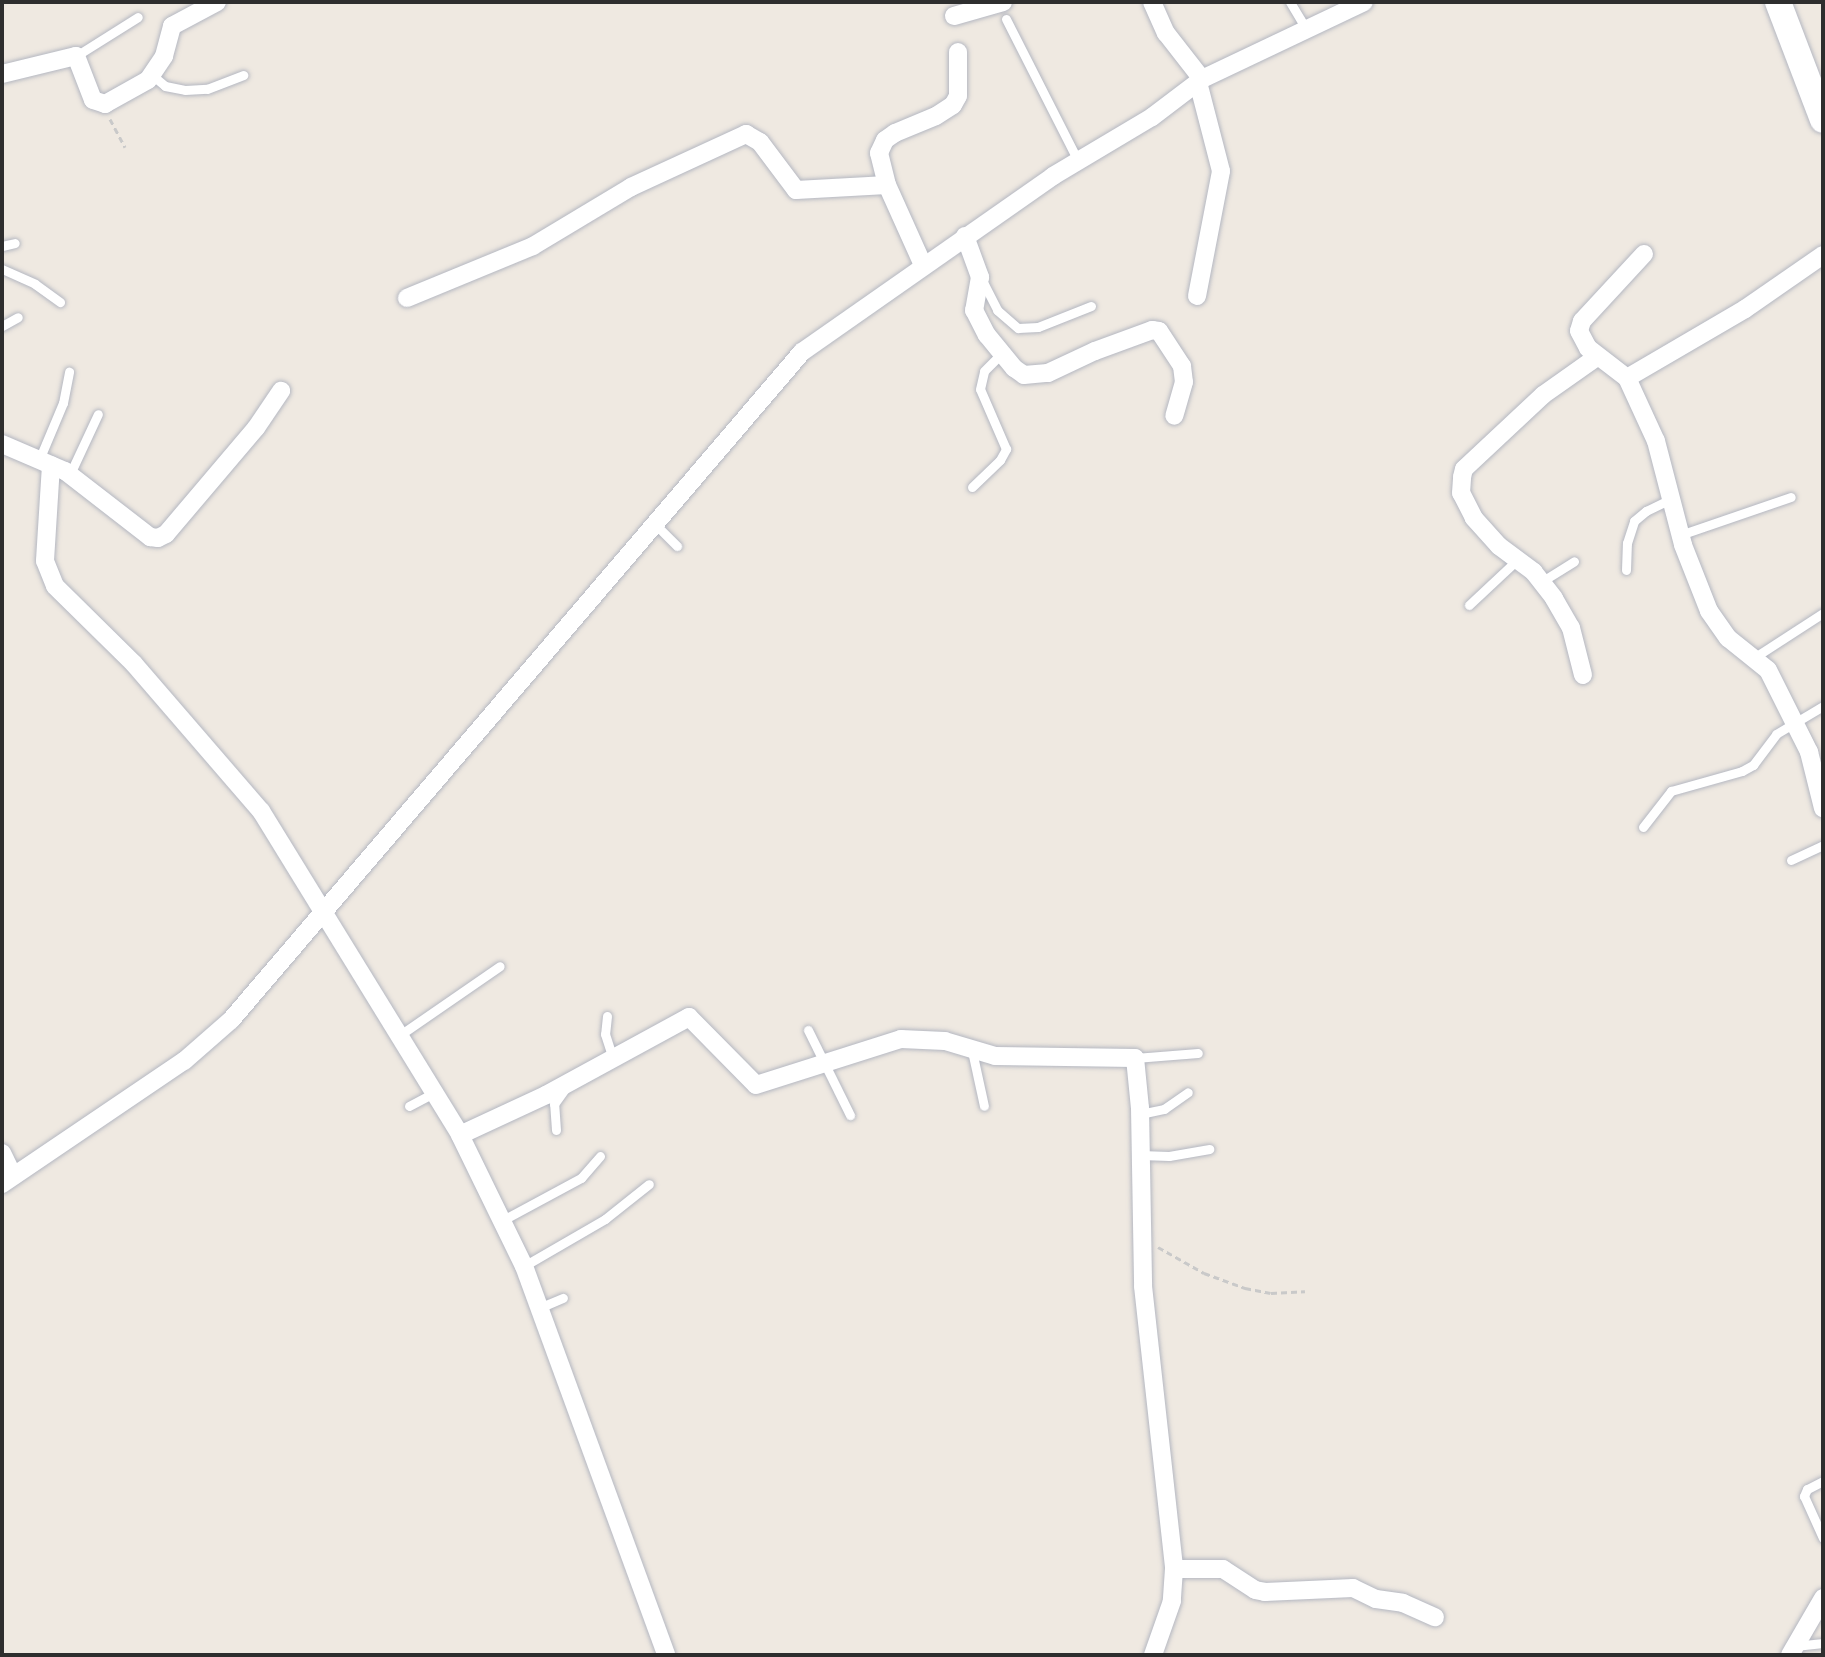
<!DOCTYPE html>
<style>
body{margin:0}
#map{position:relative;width:1825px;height:1657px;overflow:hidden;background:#efe9e1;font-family:Helvetica,sans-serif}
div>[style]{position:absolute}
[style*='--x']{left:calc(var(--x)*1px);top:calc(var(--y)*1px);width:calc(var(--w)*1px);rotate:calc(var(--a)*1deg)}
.path>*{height:3px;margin-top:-1.5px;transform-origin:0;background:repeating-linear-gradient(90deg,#c9c9c9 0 6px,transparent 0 10px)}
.roads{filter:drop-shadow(0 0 2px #b4b7c1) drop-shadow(0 0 2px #b4b7c1)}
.service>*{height:9px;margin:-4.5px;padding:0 4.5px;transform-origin:4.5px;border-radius:4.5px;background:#fff}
.minor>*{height:18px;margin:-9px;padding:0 9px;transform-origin:9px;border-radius:9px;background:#fff}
.secondary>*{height:26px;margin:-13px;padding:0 13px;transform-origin:13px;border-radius:13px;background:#fff}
span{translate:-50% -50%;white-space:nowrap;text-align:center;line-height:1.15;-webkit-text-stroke:7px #fff;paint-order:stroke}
.frame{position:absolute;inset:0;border:4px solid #2e2e2e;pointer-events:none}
</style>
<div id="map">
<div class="path">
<i style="--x:110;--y:119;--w:32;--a:62"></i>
<i style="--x:1158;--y:1247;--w:53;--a:29.5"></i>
<i style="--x:1204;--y:1273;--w:44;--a:20.1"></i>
<i style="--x:1245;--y:1288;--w:26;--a:11"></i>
<i style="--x:1271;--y:1293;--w:34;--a:-3"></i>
</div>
<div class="roads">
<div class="service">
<i style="--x:1290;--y:2;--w:31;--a:59"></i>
<i style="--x:1006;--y:19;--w:159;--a:63.1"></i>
<i style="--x:76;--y:56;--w:73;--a:-32.2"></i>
<i style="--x:152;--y:75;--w:17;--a:40"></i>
<i style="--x:165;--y:86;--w:20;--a:11"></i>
<i style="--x:185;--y:90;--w:22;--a:-3"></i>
<i style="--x:207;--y:89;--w:39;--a:-21"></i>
<i style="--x:2;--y:246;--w:13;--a:-13"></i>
<i style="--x:2;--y:269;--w:36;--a:24"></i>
<i style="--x:35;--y:284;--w:31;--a:36"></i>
<i style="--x:982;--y:280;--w:34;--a:63"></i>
<i style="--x:997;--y:310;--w:28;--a:41"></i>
<i style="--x:1018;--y:328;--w:20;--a:-3"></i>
<i style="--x:1038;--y:327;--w:57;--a:-21.6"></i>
<i style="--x:2;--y:326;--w:18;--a:-29"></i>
<i style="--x:39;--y:460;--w:62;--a:-67.2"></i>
<i style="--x:63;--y:403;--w:32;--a:-79"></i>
<i style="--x:70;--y:474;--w:66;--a:-65"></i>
<i style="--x:972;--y:487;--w:39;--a:-44"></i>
<i style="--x:1000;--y:460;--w:13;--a:-61"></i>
<i style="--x:1006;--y:449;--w:65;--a:-113.4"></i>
<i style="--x:980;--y:389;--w:18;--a:-77"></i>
<i style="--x:984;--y:371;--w:24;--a:-45"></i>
<i style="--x:653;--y:522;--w:34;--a:45"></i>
<i style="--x:1680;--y:535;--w:117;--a:-18.9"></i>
<i style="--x:1626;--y:570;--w:27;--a:-88"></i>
<i style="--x:1627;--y:543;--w:23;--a:-72"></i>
<i style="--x:1634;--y:521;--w:16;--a:-40"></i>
<i style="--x:1646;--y:511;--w:28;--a:-26"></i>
<i style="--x:1541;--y:582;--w:39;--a:-32"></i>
<i style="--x:1469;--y:605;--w:69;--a:-43.2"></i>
<i style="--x:1755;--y:657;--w:81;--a:-32.9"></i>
<i style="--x:1643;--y:827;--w:46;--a:-52.1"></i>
<i style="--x:1671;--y:791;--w:74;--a:-15.7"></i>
<i style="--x:1742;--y:771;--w:13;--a:-29"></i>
<i style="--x:1753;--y:765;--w:39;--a:-53"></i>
<i style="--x:1776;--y:734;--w:55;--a:-30.8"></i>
<i style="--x:1791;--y:860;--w:35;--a:-25"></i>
<i style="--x:607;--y:1016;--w:18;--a:96"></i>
<i style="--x:605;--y:1034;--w:25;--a:72"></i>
<i style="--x:808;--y:1030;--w:95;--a:63.7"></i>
<i style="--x:400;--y:1035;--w:121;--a:-34.6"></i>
<i style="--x:972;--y:1051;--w:56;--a:77.7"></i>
<i style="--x:1135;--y:1058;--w:63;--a:-4.5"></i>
<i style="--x:409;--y:1106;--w:30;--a:-28"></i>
<i style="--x:1140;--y:1114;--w:25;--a:-12"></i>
<i style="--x:1164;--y:1109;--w:29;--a:-35"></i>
<i style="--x:556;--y:1130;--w:26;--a:-94"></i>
<i style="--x:554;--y:1104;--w:19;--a:-54"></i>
<i style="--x:1140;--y:1155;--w:29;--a:2"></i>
<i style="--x:1169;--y:1156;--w:41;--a:-9.9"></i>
<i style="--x:503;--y:1220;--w:89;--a:-28.3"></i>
<i style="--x:581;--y:1178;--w:29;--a:-49"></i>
<i style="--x:524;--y:1266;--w:94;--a:-30.1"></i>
<i style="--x:605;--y:1219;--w:56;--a:-38.5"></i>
<i style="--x:539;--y:1308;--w:26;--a:-23"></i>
<i style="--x:1823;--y:1481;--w:18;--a:153"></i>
<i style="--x:1807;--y:1489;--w:8;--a:113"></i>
<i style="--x:1804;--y:1496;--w:46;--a:65.7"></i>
<i style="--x:1795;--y:1646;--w:28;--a:-6"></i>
</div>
<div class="minor">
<i style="--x:1152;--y:2;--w:34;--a:66"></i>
<i style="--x:1166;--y:33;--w:58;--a:52"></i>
<i style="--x:954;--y:16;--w:51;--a:-15.9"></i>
<i style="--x:2;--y:74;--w:76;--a:-13.7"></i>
<i style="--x:76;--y:56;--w:47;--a:68.9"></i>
<i style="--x:93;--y:100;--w:13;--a:18"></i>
<i style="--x:105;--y:104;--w:49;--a:-29.2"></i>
<i style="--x:148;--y:80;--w:29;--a:-56"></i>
<i style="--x:164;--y:56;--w:31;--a:-75"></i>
<i style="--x:172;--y:26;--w:51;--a:-28.1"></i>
<i style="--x:965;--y:236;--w:44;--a:69.9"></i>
<i style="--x:980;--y:277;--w:34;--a:100"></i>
<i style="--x:974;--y:310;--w:28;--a:63"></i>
<i style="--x:987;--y:335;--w:43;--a:50.7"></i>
<i style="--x:1014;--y:368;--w:12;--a:35"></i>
<i style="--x:1024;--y:375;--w:24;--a:-5"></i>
<i style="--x:1048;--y:373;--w:52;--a:-25.1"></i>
<i style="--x:1095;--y:351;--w:61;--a:-20.2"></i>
<i style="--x:1152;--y:330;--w:7;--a:8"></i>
<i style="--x:1159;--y:331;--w:42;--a:56.7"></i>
<i style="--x:1182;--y:366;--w:16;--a:83"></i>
<i style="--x:1184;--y:382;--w:35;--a:106"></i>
<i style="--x:1644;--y:254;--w:91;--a:132.8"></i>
<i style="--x:1582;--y:321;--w:10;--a:107"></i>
<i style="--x:1579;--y:331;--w:19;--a:62"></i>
<i style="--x:1588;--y:348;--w:49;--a:37.6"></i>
<i style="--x:1627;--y:378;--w:69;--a:65.3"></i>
<i style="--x:1656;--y:441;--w:107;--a:75.4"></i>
<i style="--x:1683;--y:545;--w:71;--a:68.5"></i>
<i style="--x:1709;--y:611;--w:33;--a:55"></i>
<i style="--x:1728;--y:638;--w:51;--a:38.7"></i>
<i style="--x:1768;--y:670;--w:92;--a:63.4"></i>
<i style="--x:1809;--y:752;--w:58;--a:76"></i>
<i style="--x:923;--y:265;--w:88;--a:-114.2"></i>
<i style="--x:887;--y:185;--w:33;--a:-104"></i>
<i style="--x:879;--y:153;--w:14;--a:-65"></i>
<i style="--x:885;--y:140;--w:12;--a:-35"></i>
<i style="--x:895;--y:133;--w:44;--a:-22.5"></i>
<i style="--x:936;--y:116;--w:20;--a:-33"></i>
<i style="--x:953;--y:105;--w:10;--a:-61"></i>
<i style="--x:958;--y:96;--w:44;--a:-90"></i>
<i style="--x:1197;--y:296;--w:127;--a:-79.1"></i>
<i style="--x:1221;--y:171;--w:92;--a:-104.5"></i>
<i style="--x:407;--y:298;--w:136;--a:-22.4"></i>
<i style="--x:533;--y:246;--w:114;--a:-31"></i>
<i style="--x:631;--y:187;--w:127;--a:-24.7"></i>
<i style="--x:746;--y:134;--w:16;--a:30"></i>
<i style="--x:760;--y:142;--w:60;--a:53.1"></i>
<i style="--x:796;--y:190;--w:91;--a:-3.1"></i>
<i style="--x:1627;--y:378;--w:137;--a:-30.3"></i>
<i style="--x:1745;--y:309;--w:95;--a:-34.7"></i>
<i style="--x:2;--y:444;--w:69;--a:23.2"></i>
<i style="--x:65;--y:471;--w:108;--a:37.8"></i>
<i style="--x:150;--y:537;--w:8;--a:7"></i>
<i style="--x:158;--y:538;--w:9;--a:-27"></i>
<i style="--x:166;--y:534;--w:139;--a:-49.7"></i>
<i style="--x:256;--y:428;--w:45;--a:-56"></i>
<i style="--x:51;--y:465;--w:96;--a:93.6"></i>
<i style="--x:45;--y:561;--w:27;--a:68"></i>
<i style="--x:55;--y:586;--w:111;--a:44.6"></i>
<i style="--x:134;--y:664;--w:194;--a:49.2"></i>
<i style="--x:261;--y:811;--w:380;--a:58.4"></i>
<i style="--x:460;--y:1135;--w:146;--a:64"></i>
<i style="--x:524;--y:1266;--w:414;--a:69.9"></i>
<i style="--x:1583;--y:675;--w:49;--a:-104.3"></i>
<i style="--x:1571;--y:628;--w:34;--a:-120"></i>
<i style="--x:1554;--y:598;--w:33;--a:-128"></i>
<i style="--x:1534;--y:572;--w:44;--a:-143.4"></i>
<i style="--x:1499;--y:546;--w:38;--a:-132"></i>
<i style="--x:1474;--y:518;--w:28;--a:-117"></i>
<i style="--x:1461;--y:493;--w:16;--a:-86"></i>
<i style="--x:1462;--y:477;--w:8;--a:-76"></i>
<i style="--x:1464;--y:469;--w:108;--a:-43.1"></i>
<i style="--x:1543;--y:395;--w:67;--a:-35.3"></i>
<i style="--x:460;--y:1135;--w:95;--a:-24.9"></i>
<i style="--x:546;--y:1095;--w:163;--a:-28.6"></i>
<i style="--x:689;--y:1017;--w:95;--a:45.4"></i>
<i style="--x:756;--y:1085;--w:152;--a:-17.6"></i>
<i style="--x:901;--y:1039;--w:44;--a:2.6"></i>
<i style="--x:945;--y:1041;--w:52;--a:16.7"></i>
<i style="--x:995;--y:1056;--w:140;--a:0.8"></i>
<i style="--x:1135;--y:1058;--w:50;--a:84.3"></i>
<i style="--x:1140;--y:1108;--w:178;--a:89"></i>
<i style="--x:1143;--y:1286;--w:285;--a:83.7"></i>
<i style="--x:1174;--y:1569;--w:32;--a:94"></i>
<i style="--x:1172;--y:1601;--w:57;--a:109.4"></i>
<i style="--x:2;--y:1153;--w:25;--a:64"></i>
<i style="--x:2;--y:1184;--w:220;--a:-34.1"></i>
<i style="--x:184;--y:1061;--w:62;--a:-41.1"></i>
<i style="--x:231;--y:1020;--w:879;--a:-49.48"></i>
<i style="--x:802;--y:352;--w:307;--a:-35"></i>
<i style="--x:1053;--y:176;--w:115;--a:-30.8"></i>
<i style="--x:1152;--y:117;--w:63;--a:-37.2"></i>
<i style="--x:1202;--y:79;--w:179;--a:-25.4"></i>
<i style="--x:1174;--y:1569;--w:49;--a:0"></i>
<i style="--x:1223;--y:1569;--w:38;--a:33"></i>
<i style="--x:1255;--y:1590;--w:10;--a:11"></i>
<i style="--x:1265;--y:1592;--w:88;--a:-2.6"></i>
<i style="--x:1353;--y:1588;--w:25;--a:26"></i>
<i style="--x:1376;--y:1599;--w:27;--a:8"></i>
<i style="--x:1403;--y:1603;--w:35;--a:24"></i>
<i style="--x:1790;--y:1655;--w:66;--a:-59.9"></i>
</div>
<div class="secondary">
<i style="--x:1778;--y:2;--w:126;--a:69.1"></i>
</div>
</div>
<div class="frame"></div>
</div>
